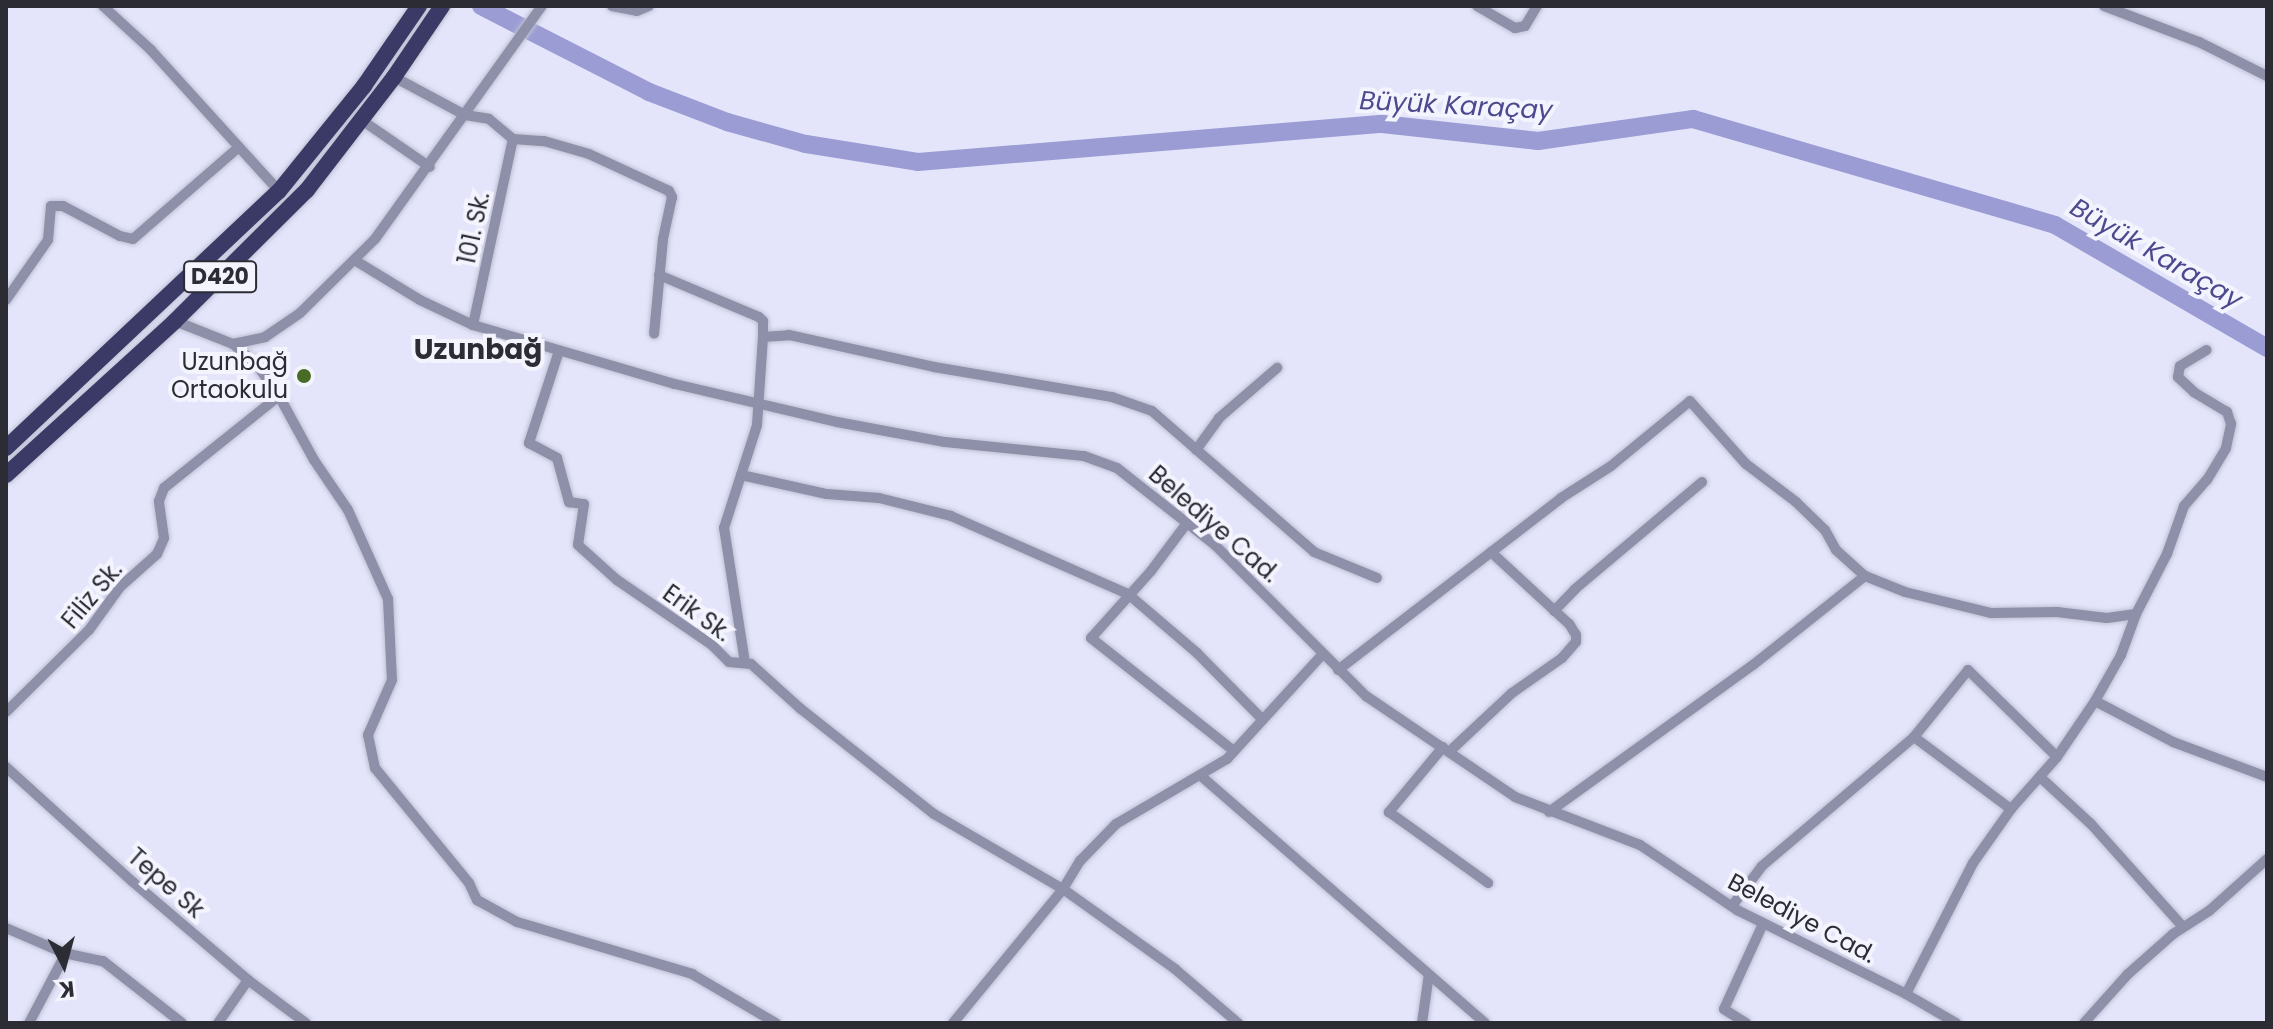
<!DOCTYPE html>
<meta charset="utf-8">
<style>
body{margin:0}
#map{position:relative;width:2273px;height:1029px;overflow:hidden;background:#e4e5fb;font-family:Poppins,sans-serif}
div>[style]{position:absolute}
[style*='--x']{left:calc(var(--x)*1px);top:calc(var(--y)*1px);width:calc(var(--w)*1px);rotate:calc(var(--a)*1deg)}
.river>*{height:18px;margin:-9px;padding:0 9px;transform-origin:9px;border-radius:9px;background:#9b9cd4}
.roads{filter:drop-shadow(0 0 2px #bfc0d3) drop-shadow(0 0 2px #bfc0d3)}
.minor>*{height:10px;margin:-5px;padding:0 5px;transform-origin:5px;border-radius:5px;background:#8e8fa8}
.trunk>*{height:16px;margin:-8px;padding:0 8px;transform-origin:8px;border-radius:8px;background:#3b3a66}
.dots>*{width:22px;height:22px;translate:-50% -50%;box-sizing:border-box;border:4px solid #f3f4fd;border-radius:50%}
span{translate:-50% -50%;white-space:nowrap;text-align:center;line-height:1.15;-webkit-text-stroke:8px #f3f4fd;paint-order:stroke}
.shield-label span{padding:2px 6px;background:#f3f4fd;border:2px solid;border-radius:6px;-webkit-text-stroke-width:0}
.shield-label{font-size:22px;color:#2b2c34;font-weight:700}
.street-label{font-size:24px;color:#2b2c34}
.poi-label{font-size:24px;color:#2b2c34}
.right{translate:-100% -50%;text-align:right}
.water-label{font-size:26px;color:#4c498f;font-style:italic}
.quarter-label{font-size:28px;color:#2b2c34;font-weight:700}
.frame{position:absolute;inset:0;border:8px solid #2b2c34;pointer-events:none}
.north{position:absolute;left:24px;top:925px;width:80px;height:80px;-webkit-text-stroke:6px #f3f4fd;paint-order:stroke;rotate:174deg;font-size:22px;font-weight:700;line-height:32px;text-align:center;color:#2b2c34}
.north::after{content:'';display:block;margin:auto;width:28px;height:36px;background:#2b2c34;clip-path:polygon(50% 0,100% 100%,50% 72%,0 100%)}
</style>
<div id="map">
<div class="river">
<i style="--x:481;--y:6;--w:189;--a:27.1"></i>
<i style="--x:649;--y:92;--w:84;--a:21"></i>
<i style="--x:727;--y:122;--w:82;--a:15.6"></i>
<i style="--x:806;--y:144;--w:113;--a:9.1"></i>
<i style="--x:918;--y:162;--w:466;--a:-4.7"></i>
<i style="--x:1382;--y:124;--w:157;--a:6.2"></i>
<i style="--x:1538;--y:141;--w:157;--a:-8.1"></i>
<i style="--x:1693;--y:119;--w:377;--a:16.3"></i>
<i style="--x:2055;--y:225;--w:245;--a:30.1"></i>
</div>
<div class="roads">
<div class="minor">
<i style="--x:103;--y:6;--w:65;--a:42.5"></i>
<i style="--x:151;--y:50;--w:190;--a:47.8"></i>
<i style="--x:612;--y:6;--w:25;--a:11"></i>
<i style="--x:637;--y:11;--w:13;--a:-23"></i>
<i style="--x:1477;--y:6;--w:44;--a:30.1"></i>
<i style="--x:1515;--y:28;--w:10;--a:-11"></i>
<i style="--x:1525;--y:26;--w:23;--a:-59"></i>
<i style="--x:2104;--y:6;--w:102;--a:20.8"></i>
<i style="--x:2199;--y:42;--w:76;--a:26.6"></i>
<i style="--x:394;--y:77;--w:81;--a:28.2"></i>
<i style="--x:465;--y:115;--w:24;--a:9"></i>
<i style="--x:489;--y:119;--w:31;--a:40"></i>
<i style="--x:513;--y:139;--w:31;--a:4"></i>
<i style="--x:544;--y:141;--w:47;--a:16.1"></i>
<i style="--x:589;--y:154;--w:88;--a:24.8"></i>
<i style="--x:669;--y:191;--w:7;--a:63"></i>
<i style="--x:672;--y:197;--w:43;--a:102.1"></i>
<i style="--x:663;--y:239;--w:95;--a:95.4"></i>
<i style="--x:363;--y:121;--w:81;--a:34.5"></i>
<i style="--x:356;--y:261;--w:75;--a:31.4"></i>
<i style="--x:420;--y:300;--w:59;--a:25.3"></i>
<i style="--x:473;--y:325;--w:210;--a:16.3"></i>
<i style="--x:675;--y:384;--w:166;--a:13.2"></i>
<i style="--x:837;--y:422;--w:110;--a:10.5"></i>
<i style="--x:945;--y:442;--w:140;--a:5.8"></i>
<i style="--x:1084;--y:456;--w:35;--a:20"></i>
<i style="--x:1117;--y:468;--w:126;--a:38.2"></i>
<i style="--x:1216;--y:546;--w:212;--a:45"></i>
<i style="--x:1366;--y:696;--w:180;--a:34.1"></i>
<i style="--x:1515;--y:797;--w:134;--a:21"></i>
<i style="--x:1640;--y:845;--w:117;--a:33.8"></i>
<i style="--x:1737;--y:910;--w:189;--a:26.4"></i>
<i style="--x:1906;--y:994;--w:58;--a:30.1"></i>
<i style="--x:659;--y:275;--w:108;--a:22.8"></i>
<i style="--x:759;--y:317;--w:6;--a:45"></i>
<i style="--x:763;--y:321;--w:16;--a:90"></i>
<i style="--x:6;--y:300;--w:73;--a:-55"></i>
<i style="--x:48;--y:240;--w:34;--a:-85"></i>
<i style="--x:51;--y:206;--w:12;--a:0"></i>
<i style="--x:63;--y:206;--w:64;--a:27.8"></i>
<i style="--x:120;--y:236;--w:13;--a:13"></i>
<i style="--x:133;--y:239;--w:140;--a:-41"></i>
<i style="--x:175;--y:321;--w:62;--a:21.6"></i>
<i style="--x:233;--y:344;--w:33;--a:-12"></i>
<i style="--x:265;--y:337;--w:42;--a:-34.4"></i>
<i style="--x:300;--y:313;--w:105;--a:-44.6"></i>
<i style="--x:375;--y:239;--w:287;--a:-54.4"></i>
<i style="--x:473;--y:325;--w:190;--a:-77.9"></i>
<i style="--x:233;--y:344;--w:32;--a:41"></i>
<i style="--x:257;--y:365;--w:38;--a:55"></i>
<i style="--x:279;--y:396;--w:73;--a:61.3"></i>
<i style="--x:314;--y:460;--w:60;--a:55.8"></i>
<i style="--x:348;--y:510;--w:98;--a:65.8"></i>
<i style="--x:388;--y:599;--w:81;--a:87.2"></i>
<i style="--x:392;--y:680;--w:60;--a:113.6"></i>
<i style="--x:368;--y:735;--w:34;--a:78"></i>
<i style="--x:375;--y:768;--w:149;--a:50.7"></i>
<i style="--x:469;--y:883;--w:19;--a:65"></i>
<i style="--x:477;--y:900;--w:46;--a:28.8"></i>
<i style="--x:517;--y:922;--w:183;--a:16.5"></i>
<i style="--x:692;--y:974;--w:97;--a:30.3"></i>
<i style="--x:559;--y:351;--w:97;--a:108.1"></i>
<i style="--x:529;--y:443;--w:32;--a:28"></i>
<i style="--x:557;--y:458;--w:46;--a:74.7"></i>
<i style="--x:569;--y:502;--w:15;--a:8"></i>
<i style="--x:584;--y:504;--w:41;--a:98.3"></i>
<i style="--x:578;--y:545;--w:52;--a:41.9"></i>
<i style="--x:617;--y:580;--w:115;--a:34.4"></i>
<i style="--x:712;--y:645;--w:24;--a:45"></i>
<i style="--x:729;--y:662;--w:22;--a:5"></i>
<i style="--x:751;--y:664;--w:67;--a:42"></i>
<i style="--x:801;--y:709;--w:169;--a:38.3"></i>
<i style="--x:934;--y:814;--w:149;--a:30.2"></i>
<i style="--x:1063;--y:889;--w:138;--a:35.5"></i>
<i style="--x:1175;--y:969;--w:83;--a:40.6"></i>
<i style="--x:1196;--y:450;--w:39;--a:-54"></i>
<i style="--x:1219;--y:418;--w:77;--a:-40.8"></i>
<i style="--x:741;--y:475;--w:88;--a:12.5"></i>
<i style="--x:827;--y:494;--w:52;--a:4.4"></i>
<i style="--x:879;--y:498;--w:74;--a:14"></i>
<i style="--x:951;--y:516;--w:193;--a:23.8"></i>
<i style="--x:1128;--y:594;--w:91;--a:40.5"></i>
<i style="--x:1197;--y:653;--w:93;--a:45.4"></i>
<i style="--x:1187;--y:523;--w:60;--a:126.9"></i>
<i style="--x:1151;--y:571;--w:90;--a:131.8"></i>
<i style="--x:1091;--y:638;--w:182;--a:38.3"></i>
<i style="--x:1554;--y:611;--w:30;--a:-46"></i>
<i style="--x:1575;--y:589;--w:166;--a:-40.1"></i>
<i style="--x:745;--y:663;--w:137;--a:-98.8"></i>
<i style="--x:724;--y:528;--w:108;--a:-72.2"></i>
<i style="--x:757;--y:425;--w:88;--a:-86.1"></i>
<i style="--x:763;--y:337;--w:26;--a:-4"></i>
<i style="--x:789;--y:335;--w:148;--a:12.4"></i>
<i style="--x:934;--y:367;--w:181;--a:9.6"></i>
<i style="--x:1112;--y:397;--w:42;--a:19.3"></i>
<i style="--x:1152;--y:411;--w:215;--a:41"></i>
<i style="--x:1314;--y:552;--w:68;--a:22.4"></i>
<i style="--x:1338;--y:670;--w:282;--a:-37.6"></i>
<i style="--x:1561;--y:498;--w:59;--a:-32.6"></i>
<i style="--x:1611;--y:466;--w:102;--a:-39.4"></i>
<i style="--x:1690;--y:401;--w:84;--a:48.4"></i>
<i style="--x:1746;--y:464;--w:63;--a:37.2"></i>
<i style="--x:1796;--y:502;--w:40;--a:44"></i>
<i style="--x:1825;--y:530;--w:23;--a:61"></i>
<i style="--x:1836;--y:550;--w:39;--a:42"></i>
<i style="--x:1865;--y:576;--w:43;--a:21.8"></i>
<i style="--x:1905;--y:592;--w:89;--a:13.7"></i>
<i style="--x:1991;--y:613;--w:66;--a:-0.9"></i>
<i style="--x:2057;--y:612;--w:50;--a:6.8"></i>
<i style="--x:2107;--y:618;--w:29;--a:-8"></i>
<i style="--x:2095;--y:701;--w:88;--a:27.7"></i>
<i style="--x:2173;--y:742;--w:100;--a:20.4"></i>
<i style="--x:6;--y:712;--w:117;--a:-44.7"></i>
<i style="--x:89;--y:630;--w:53;--a:-54.2"></i>
<i style="--x:120;--y:587;--w:50;--a:-41.7"></i>
<i style="--x:157;--y:554;--w:17;--a:-66"></i>
<i style="--x:164;--y:538;--w:37;--a:-98"></i>
<i style="--x:159;--y:501;--w:14;--a:-69"></i>
<i style="--x:164;--y:488;--w:147;--a:-38.7"></i>
<i style="--x:1914;--y:737;--w:121;--a:36.6"></i>
<i style="--x:1443;--y:747;--w:85;--a:129.7"></i>
<i style="--x:1389;--y:812;--w:122;--a:35.6"></i>
<i style="--x:1450;--y:751;--w:85;--a:-43.1"></i>
<i style="--x:1512;--y:693;--w:61;--a:-35"></i>
<i style="--x:1562;--y:658;--w:21;--a:-49"></i>
<i style="--x:1576;--y:642;--w:7;--a:-90"></i>
<i style="--x:1576;--y:635;--w:13;--a:-122"></i>
<i style="--x:1569;--y:624;--w:106;--a:-137.3"></i>
<i style="--x:6;--y:767;--w:171;--a:42.2"></i>
<i style="--x:133;--y:882;--w:151;--a:40.4"></i>
<i style="--x:248;--y:980;--w:72;--a:36.6"></i>
<i style="--x:1201;--y:776;--w:376;--a:41"></i>
<i style="--x:2040;--y:777;--w:69;--a:42.7"></i>
<i style="--x:2091;--y:824;--w:138;--a:48.2"></i>
<i style="--x:1549;--y:812;--w:251;--a:-35.8"></i>
<i style="--x:1753;--y:665;--w:143;--a:-38.5"></i>
<i style="--x:1732;--y:906;--w:50;--a:-53.1"></i>
<i style="--x:1762;--y:866;--w:199;--a:-40.3"></i>
<i style="--x:1914;--y:737;--w:86;--a:-51.1"></i>
<i style="--x:1968;--y:670;--w:124;--a:44.3"></i>
<i style="--x:6;--y:928;--w:63;--a:23.3"></i>
<i style="--x:64;--y:953;--w:40;--a:12"></i>
<i style="--x:103;--y:961;--w:100;--a:38.1"></i>
<i style="--x:1906;--y:994;--w:147;--a:-62.9"></i>
<i style="--x:1973;--y:863;--w:66;--a:-54.9"></i>
<i style="--x:2011;--y:809;--w:69;--a:-48.5"></i>
<i style="--x:2057;--y:757;--w:68;--a:-55.8"></i>
<i style="--x:2095;--y:701;--w:53;--a:-60.5"></i>
<i style="--x:2121;--y:655;--w:44;--a:-69.9"></i>
<i style="--x:2136;--y:614;--w:68;--a:-62.7"></i>
<i style="--x:2167;--y:554;--w:51;--a:-70.5"></i>
<i style="--x:2184;--y:506;--w:35;--a:-49"></i>
<i style="--x:2207;--y:480;--w:37;--a:-59"></i>
<i style="--x:2226;--y:448;--w:25;--a:-78"></i>
<i style="--x:2231;--y:424;--w:13;--a:-108"></i>
<i style="--x:2227;--y:412;--w:39;--a:-149"></i>
<i style="--x:2194;--y:392;--w:22;--a:-137"></i>
<i style="--x:2178;--y:377;--w:11;--a:-80"></i>
<i style="--x:2180;--y:366;--w:31;--a:-31"></i>
<i style="--x:29;--y:1023;--w:79;--a:-62.1"></i>
<i style="--x:218;--y:1023;--w:52;--a:-55.1"></i>
<i style="--x:953;--y:1023;--w:173;--a:-50.6"></i>
<i style="--x:1063;--y:889;--w:33;--a:-59"></i>
<i style="--x:1080;--y:861;--w:52;--a:-45.8"></i>
<i style="--x:1116;--y:824;--w:129;--a:-30.4"></i>
<i style="--x:1227;--y:759;--w:141;--a:-47.6"></i>
<i style="--x:1422;--y:1023;--w:49;--a:-81.9"></i>
<i style="--x:1746;--y:1023;--w:26;--a:-148"></i>
<i style="--x:1724;--y:1009;--w:94;--a:-65.4"></i>
<i style="--x:2084;--y:1023;--w:66;--a:-48.1"></i>
<i style="--x:2128;--y:974;--w:60;--a:-41.6"></i>
<i style="--x:2173;--y:934;--w:43;--a:-32.6"></i>
<i style="--x:2209;--y:911;--w:78;--a:-41.9"></i>
</div>
<div class="trunk">
<i style="--x:6;--y:448;--w:375;--a:-43.3"></i>
<i style="--x:279;--y:191;--w:135;--a:-51"></i>
<i style="--x:364;--y:86;--w:97;--a:-55.5"></i>
<i style="--x:6;--y:475;--w:229;--a:-42.3"></i>
<i style="--x:175;--y:321;--w:186;--a:-44.8"></i>
<i style="--x:307;--y:190;--w:143;--a:-52.4"></i>
<i style="--x:394;--y:77;--w:86;--a:-55.9"></i>
</div>
</div>
<div class="dots">
<i style="left:304px;top:376px;background:#476c26"></i>
</div>
<div class="shield-label">
<span style="left:220px;top:277px">D420</span>
</div>
<div class="street-label">
<span style="left:474px;top:228px;rotate:-78deg">101. Sk.</span>
<span style="left:1214px;top:524px;rotate:41deg">Belediye Cad.</span>
<span style="left:92px;top:595px;rotate:-50deg">Filiz Sk.</span>
<span style="left:697px;top:613px;rotate:36deg">Erik Sk.</span>
<span style="left:166px;top:883px;rotate:41deg">Tepe Sk</span>
<span style="left:1802px;top:918px;rotate:28deg">Belediye Cad.</span>
</div>
<div class="poi-label">
<span class="right" style="left:288px;top:376px">Uzunbağ<br>Ortaokulu</span>
</div>
<div class="water-label">
<span style="left:1456px;top:106px;rotate:3deg">Büyük Karaçay</span>
<span style="left:2156px;top:254px;rotate:30deg">Büyük Karaçay</span>
</div>
<div class="quarter-label">
<span style="left:478px;top:350px">Uzunbağ</span>
</div>
<div class="frame"></div>
<div class="north">K</div>
</div>
